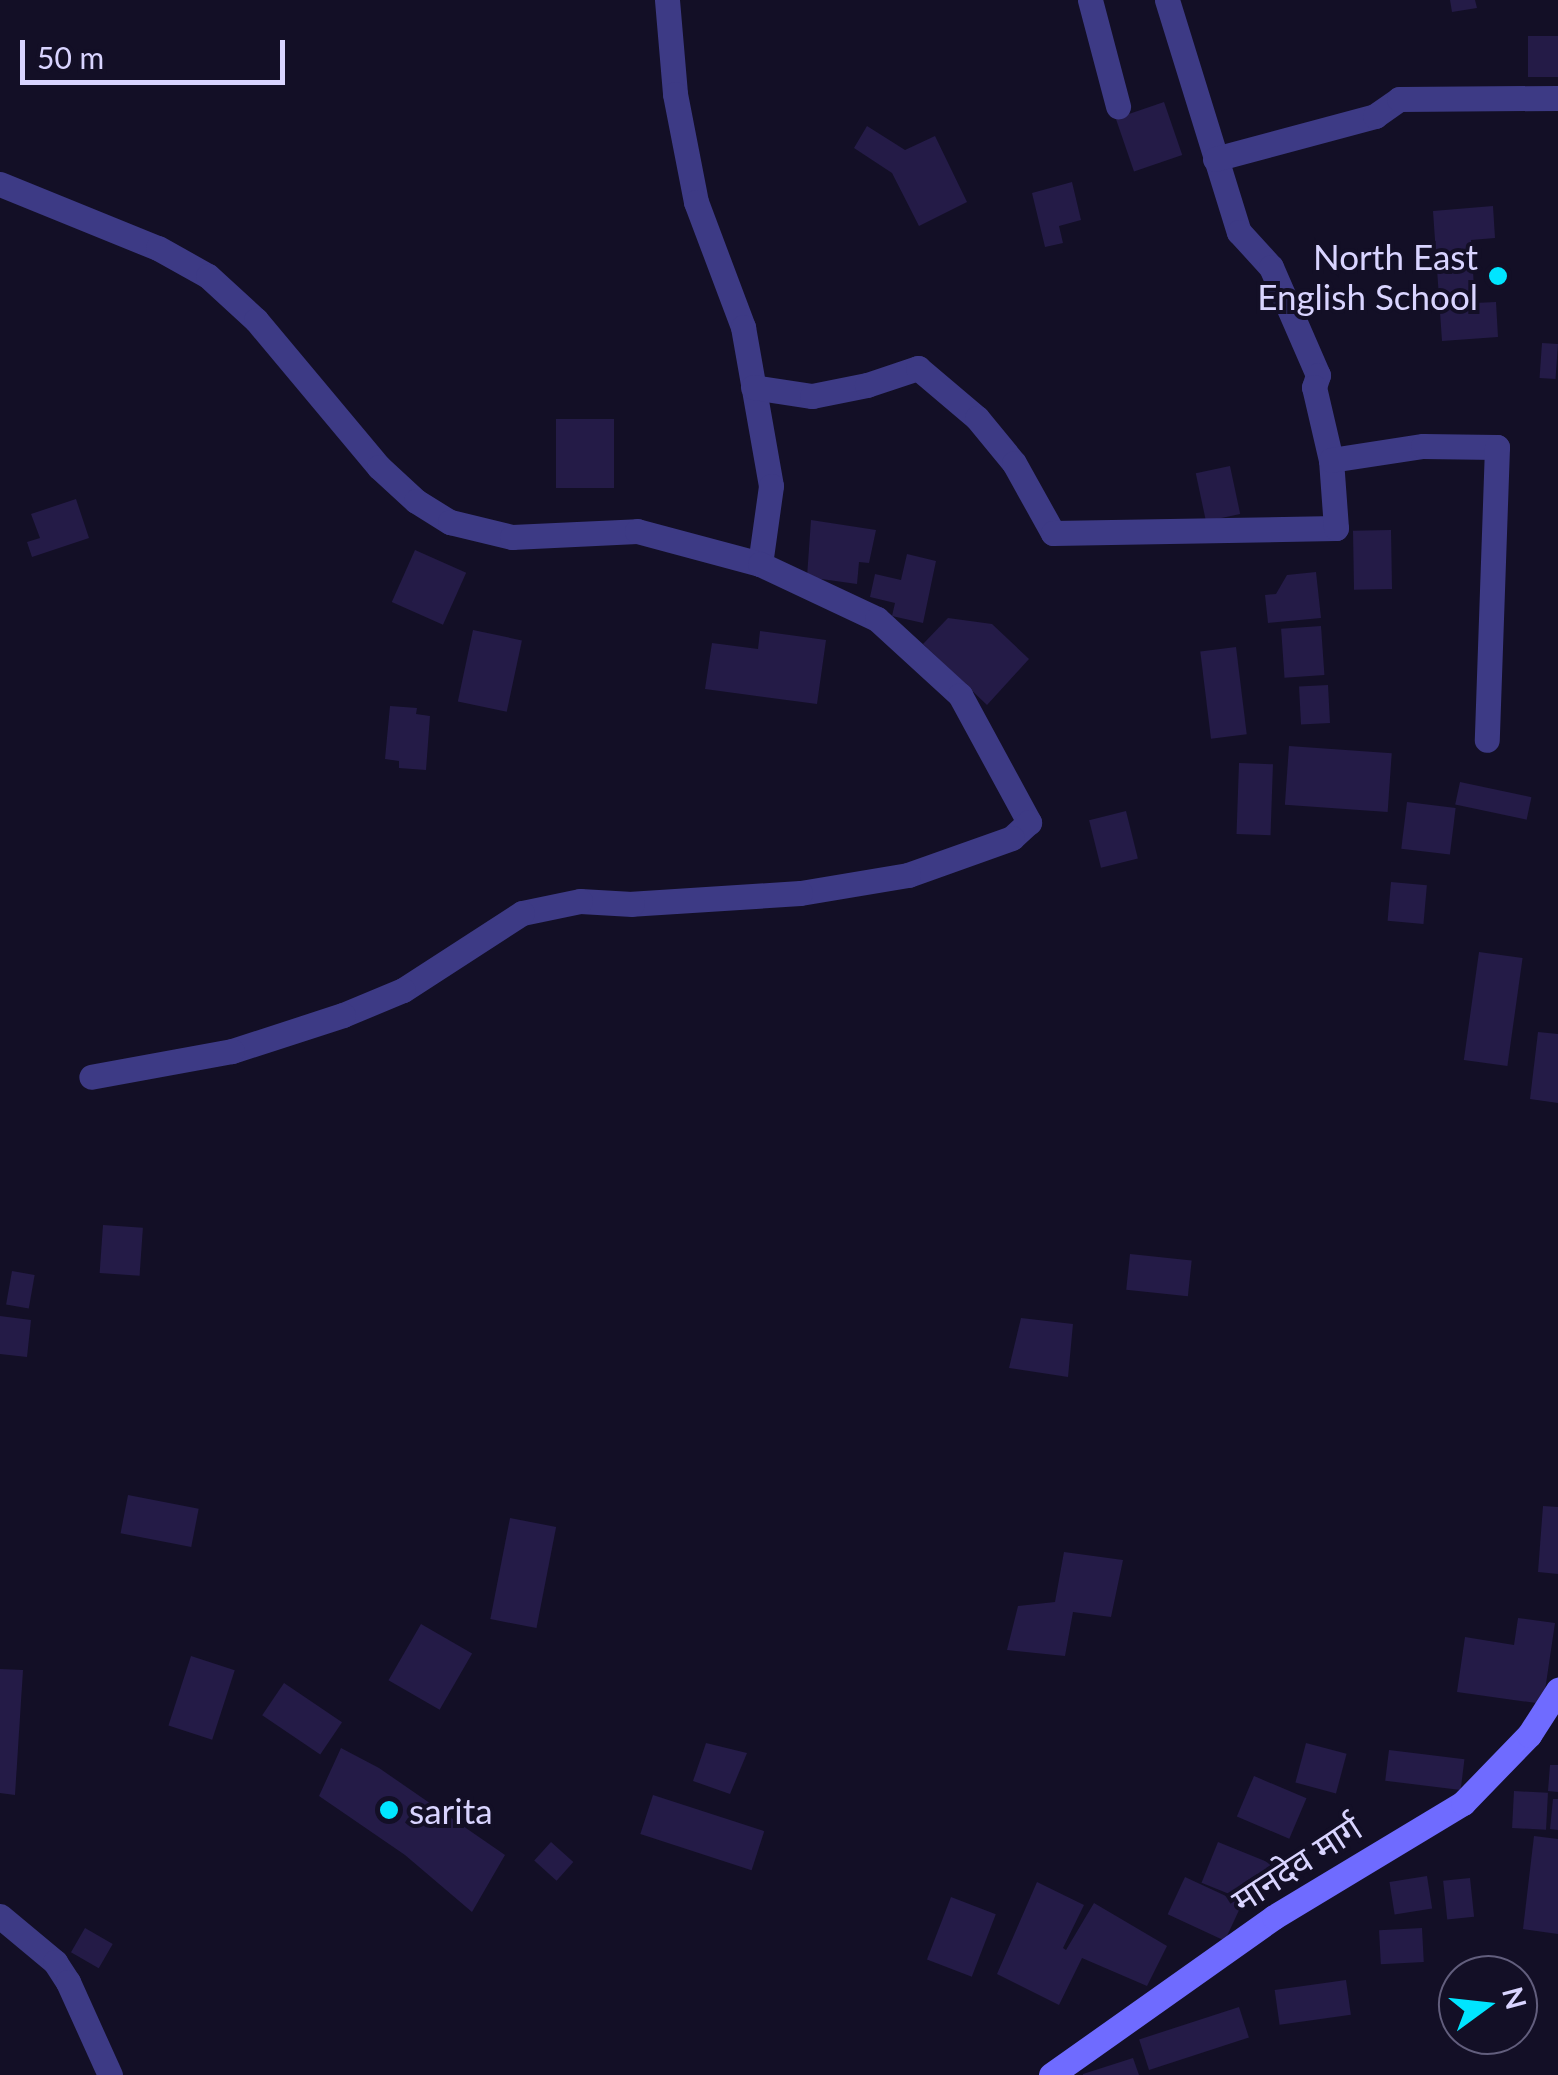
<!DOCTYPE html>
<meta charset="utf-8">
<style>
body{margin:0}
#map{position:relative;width:1558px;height:2075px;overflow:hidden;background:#130f26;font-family:Lato,"Noto Sans Devanagari",sans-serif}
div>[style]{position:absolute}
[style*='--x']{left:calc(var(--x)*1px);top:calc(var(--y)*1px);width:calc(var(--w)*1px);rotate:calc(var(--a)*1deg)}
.building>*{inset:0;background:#241b47;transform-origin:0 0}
.minor>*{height:25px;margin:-12.5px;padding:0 12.5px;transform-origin:12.5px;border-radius:12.5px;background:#3d3a85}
.secondary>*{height:25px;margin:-12.5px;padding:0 12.5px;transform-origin:12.5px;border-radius:12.5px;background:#6f6bff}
.dots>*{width:28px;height:28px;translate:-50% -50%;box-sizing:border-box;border:5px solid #130f26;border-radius:50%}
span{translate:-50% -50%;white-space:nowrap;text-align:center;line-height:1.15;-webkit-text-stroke:8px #130f26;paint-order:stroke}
.poi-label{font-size:35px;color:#d9d4ff}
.right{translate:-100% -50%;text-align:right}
.left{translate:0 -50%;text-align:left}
.street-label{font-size:35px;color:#d9d4ff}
.north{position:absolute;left:1438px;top:1955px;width:100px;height:100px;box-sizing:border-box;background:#130f26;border:2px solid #625e7d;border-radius:50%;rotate:75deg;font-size:28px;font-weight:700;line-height:40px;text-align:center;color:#d9d4ff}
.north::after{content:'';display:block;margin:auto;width:35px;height:45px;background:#00e5ff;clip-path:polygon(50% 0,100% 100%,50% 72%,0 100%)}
.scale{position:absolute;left:20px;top:40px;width:265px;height:45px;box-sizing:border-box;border:5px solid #d9d4ff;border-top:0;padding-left:12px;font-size:30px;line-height:35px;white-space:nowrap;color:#d9d4ff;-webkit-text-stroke:8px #130f26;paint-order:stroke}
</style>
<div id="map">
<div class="building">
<i style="clip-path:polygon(1450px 0,1475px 0,1477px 8px,1452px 12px)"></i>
<i style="left:1558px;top:36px;width:41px;height:30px;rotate:90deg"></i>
<i style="left:1164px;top:102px;width:56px;height:51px;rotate:71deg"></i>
<i style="clip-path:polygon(867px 126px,905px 150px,935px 136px,967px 202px,919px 226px,892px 173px,854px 148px)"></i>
<i style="clip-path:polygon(1072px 182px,1081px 220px,1059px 226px,1063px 243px,1045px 247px,1032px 193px)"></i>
<i style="clip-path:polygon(1493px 206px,1495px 238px,1471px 240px,1475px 303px,1496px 302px,1498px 337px,1442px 341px,1433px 211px)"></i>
<i style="left:1542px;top:343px;width:16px;height:35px;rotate:4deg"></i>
<i style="left:556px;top:419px;width:58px;height:69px"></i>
<i style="left:1230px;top:466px;width:49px;height:35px;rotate:78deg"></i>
<i style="clip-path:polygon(76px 499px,89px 538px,32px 557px,27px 542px,40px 538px,31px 514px)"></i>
<i style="clip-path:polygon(811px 520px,876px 530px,869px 563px,859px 562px,857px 584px,807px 577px)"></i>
<i style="left:1391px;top:530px;width:59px;height:38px;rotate:89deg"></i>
<i style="left:415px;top:550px;width:56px;height:57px;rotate:24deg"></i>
<i style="clip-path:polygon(907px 554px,936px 561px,923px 623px,892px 616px,895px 603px,870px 597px,875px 574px,901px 580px)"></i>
<i style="clip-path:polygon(1316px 572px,1321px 618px,1268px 623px,1265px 595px,1276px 594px,1287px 575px)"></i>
<i style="clip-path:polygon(948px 618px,992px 624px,1029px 659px,987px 705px,923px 644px)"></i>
<i style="left:1321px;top:626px;width:49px;height:40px;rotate:86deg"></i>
<i style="left:473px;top:630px;width:50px;height:73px;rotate:12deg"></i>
<i style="clip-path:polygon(760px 631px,826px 640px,817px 704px,705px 689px,712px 643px,758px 649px)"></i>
<i style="left:1236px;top:647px;width:88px;height:36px;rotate:83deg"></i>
<i style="left:1328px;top:685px;width:38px;height:29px;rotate:87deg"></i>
<i style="clip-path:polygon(390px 706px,417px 708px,416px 714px,430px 716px,426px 770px,399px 768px,399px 761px,385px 759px)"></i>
<i style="left:1289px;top:746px;width:103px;height:59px;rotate:4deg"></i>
<i style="left:1239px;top:763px;width:34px;height:71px;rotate:2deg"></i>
<i style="left:1460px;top:782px;width:73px;height:23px;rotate:12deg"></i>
<i style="left:1407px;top:802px;width:49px;height:47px;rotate:7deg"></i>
<i style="left:1126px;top:811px;width:49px;height:38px;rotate:76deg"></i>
<i style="left:1391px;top:882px;width:36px;height:39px;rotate:5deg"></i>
<i style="left:1479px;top:952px;width:44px;height:109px;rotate:8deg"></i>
<i style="clip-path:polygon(1538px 1032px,1558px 1034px,1558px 1103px,1530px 1099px)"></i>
<i style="left:103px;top:1225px;width:40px;height:48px;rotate:4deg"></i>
<i style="left:1130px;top:1254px;width:62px;height:36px;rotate:6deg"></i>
<i style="left:12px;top:1271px;width:23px;height:34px;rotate:10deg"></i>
<i style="clip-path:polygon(0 1316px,31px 1320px,27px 1357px,0 1354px)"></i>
<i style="clip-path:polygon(1021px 1318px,1073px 1324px,1068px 1377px,1009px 1368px)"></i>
<i style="left:128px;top:1495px;width:72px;height:39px;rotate:11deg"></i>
<i style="clip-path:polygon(1543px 1506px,1558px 1507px,1558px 1574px,1538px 1572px)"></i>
<i style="left:510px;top:1518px;width:47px;height:103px;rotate:11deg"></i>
<i style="clip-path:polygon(1064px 1552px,1123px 1560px,1111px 1617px,1073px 1612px,1065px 1656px,1007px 1650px,1018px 1606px,1055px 1602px)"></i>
<i style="clip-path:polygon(1518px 1618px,1555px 1623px,1543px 1704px,1457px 1692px,1465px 1637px,1514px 1645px)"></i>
<i style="left:421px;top:1624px;width:59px;height:65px;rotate:30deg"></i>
<i style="left:191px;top:1656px;width:46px;height:73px;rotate:18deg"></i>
<i style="clip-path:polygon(0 1669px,23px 1670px,15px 1795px,0 1793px)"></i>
<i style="left:284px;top:1683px;width:70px;height:39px;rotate:34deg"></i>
<i style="clip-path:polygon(706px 1743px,747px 1753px,730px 1794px,693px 1781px)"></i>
<i style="left:1306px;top:1743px;width:42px;height:41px;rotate:15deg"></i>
<i style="clip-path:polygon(341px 1748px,379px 1768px,505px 1855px,472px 1912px,405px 1855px,319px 1796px)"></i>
<i style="left:1389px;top:1750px;width:76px;height:31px;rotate:7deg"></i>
<i style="clip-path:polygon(1550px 1765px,1558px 1765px,1558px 1792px,1548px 1791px)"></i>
<i style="left:1254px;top:1776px;width:57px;height:44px;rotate:23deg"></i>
<i style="left:1514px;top:1791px;width:34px;height:37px;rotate:3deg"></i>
<i style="left:653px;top:1795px;width:117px;height:41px;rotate:18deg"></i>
<i style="clip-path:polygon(1553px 1799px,1558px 1799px,1558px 1830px,1550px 1829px)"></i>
<i style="clip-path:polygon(1534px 1836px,1558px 1839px,1558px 1934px,1523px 1929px)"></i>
<i style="left:551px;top:1842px;width:30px;height:25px;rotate:42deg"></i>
<i style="left:1218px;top:1842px;width:58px;height:44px;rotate:22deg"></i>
<i style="left:1427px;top:1876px;width:33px;height:38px;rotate:81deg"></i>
<i style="left:1185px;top:1877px;width:63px;height:41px;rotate:25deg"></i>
<i style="left:1470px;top:1878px;width:39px;height:27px;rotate:84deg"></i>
<i style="clip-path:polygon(1037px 1882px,1084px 1905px,1063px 1948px,1066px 1950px,1094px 1903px,1167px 1946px,1147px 1986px,1082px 1958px,1059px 2005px,997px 1974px)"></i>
<i style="left:951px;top:1897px;width:48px;height:67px;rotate:21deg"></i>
<i style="left:85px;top:1928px;width:32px;height:28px;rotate:30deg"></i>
<i style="left:1422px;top:1928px;width:34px;height:43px;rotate:87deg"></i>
<i style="left:1346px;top:1980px;width:35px;height:72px;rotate:82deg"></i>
<i style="left:1239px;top:2007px;width:32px;height:105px;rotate:72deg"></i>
<i style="clip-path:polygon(1133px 2058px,1139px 2075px,1083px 2075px,1083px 2074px)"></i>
</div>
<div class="minor">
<i style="--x:667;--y:0;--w:94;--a:85.1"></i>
<i style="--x:675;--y:94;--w:110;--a:79"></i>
<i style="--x:696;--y:202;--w:134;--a:69.4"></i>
<i style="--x:743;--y:327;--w:161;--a:80"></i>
<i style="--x:771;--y:486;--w:79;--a:98"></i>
<i style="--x:1090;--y:0;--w:110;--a:75.2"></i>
<i style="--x:1167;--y:0;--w:243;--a:72.8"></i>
<i style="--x:1239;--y:232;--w:47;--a:47.6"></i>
<i style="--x:1271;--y:267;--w:118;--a:66.5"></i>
<i style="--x:1318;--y:375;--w:13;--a:108"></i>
<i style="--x:1314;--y:387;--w:75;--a:76.9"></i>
<i style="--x:1215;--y:159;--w:166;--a:-15"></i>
<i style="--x:1375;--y:116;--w:29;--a:-35"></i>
<i style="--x:1399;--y:99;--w:159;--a:-0.4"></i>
<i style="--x:0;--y:184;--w:170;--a:22.1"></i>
<i style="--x:158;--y:248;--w:57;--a:29.2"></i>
<i style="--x:208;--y:276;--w:65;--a:42.5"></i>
<i style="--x:256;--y:320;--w:192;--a:50.1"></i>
<i style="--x:379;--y:467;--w:50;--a:42.6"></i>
<i style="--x:416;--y:501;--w:40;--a:32"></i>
<i style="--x:450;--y:522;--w:64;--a:13.6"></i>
<i style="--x:512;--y:537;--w:125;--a:-2.7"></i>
<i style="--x:637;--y:531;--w:127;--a:15"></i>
<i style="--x:760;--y:564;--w:129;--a:25.2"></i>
<i style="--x:877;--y:619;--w:113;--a:42.5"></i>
<i style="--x:960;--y:695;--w:145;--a:61.5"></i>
<i style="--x:1029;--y:822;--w:23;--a:137"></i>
<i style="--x:1012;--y:838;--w:110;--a:160.4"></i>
<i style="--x:908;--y:875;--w:109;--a:170.5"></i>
<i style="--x:800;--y:893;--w:168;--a:176.3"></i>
<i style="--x:632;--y:904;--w:52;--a:-176.7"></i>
<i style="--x:580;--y:901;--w:59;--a:168.3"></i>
<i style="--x:522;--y:913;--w:142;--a:147.1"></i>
<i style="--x:403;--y:990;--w:65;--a:157.4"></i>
<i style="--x:343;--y:1015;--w:117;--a:162"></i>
<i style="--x:232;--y:1051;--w:143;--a:169.6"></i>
<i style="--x:753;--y:387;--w:60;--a:8.7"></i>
<i style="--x:812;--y:396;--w:56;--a:-11.3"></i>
<i style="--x:867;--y:385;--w:54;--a:-18.4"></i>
<i style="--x:918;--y:368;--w:77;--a:40.3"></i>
<i style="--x:977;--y:418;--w:58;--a:50.6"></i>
<i style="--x:1014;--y:463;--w:80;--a:60.9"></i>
<i style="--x:1053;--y:533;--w:283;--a:-1"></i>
<i style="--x:1336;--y:528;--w:68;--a:-94.2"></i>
<i style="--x:1331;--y:460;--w:93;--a:-8.7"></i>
<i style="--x:1423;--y:446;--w:74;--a:0.8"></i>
<i style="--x:1497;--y:447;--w:293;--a:92"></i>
<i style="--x:0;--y:1916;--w:72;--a:39.9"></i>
<i style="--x:55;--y:1962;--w:24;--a:57"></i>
<i style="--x:68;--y:1982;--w:102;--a:65.7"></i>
</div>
<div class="secondary">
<i style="--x:1051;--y:2075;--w:273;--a:-35.3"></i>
<i style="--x:1274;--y:1917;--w:221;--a:-31.1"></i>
<i style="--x:1463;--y:1803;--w:95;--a:-45.9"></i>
<i style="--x:1529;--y:1735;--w:54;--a:-57.2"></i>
</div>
<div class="dots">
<i style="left:1498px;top:276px;background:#00e5ff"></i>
<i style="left:389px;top:1810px;background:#00e5ff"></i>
</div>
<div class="poi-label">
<span class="right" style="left:1478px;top:276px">North East<br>English School</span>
<span class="left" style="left:409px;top:1810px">sarita</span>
</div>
<div class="street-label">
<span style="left:1296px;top:1863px;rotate:-33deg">मानदेव मार्ग</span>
</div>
<div class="north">N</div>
<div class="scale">50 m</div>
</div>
